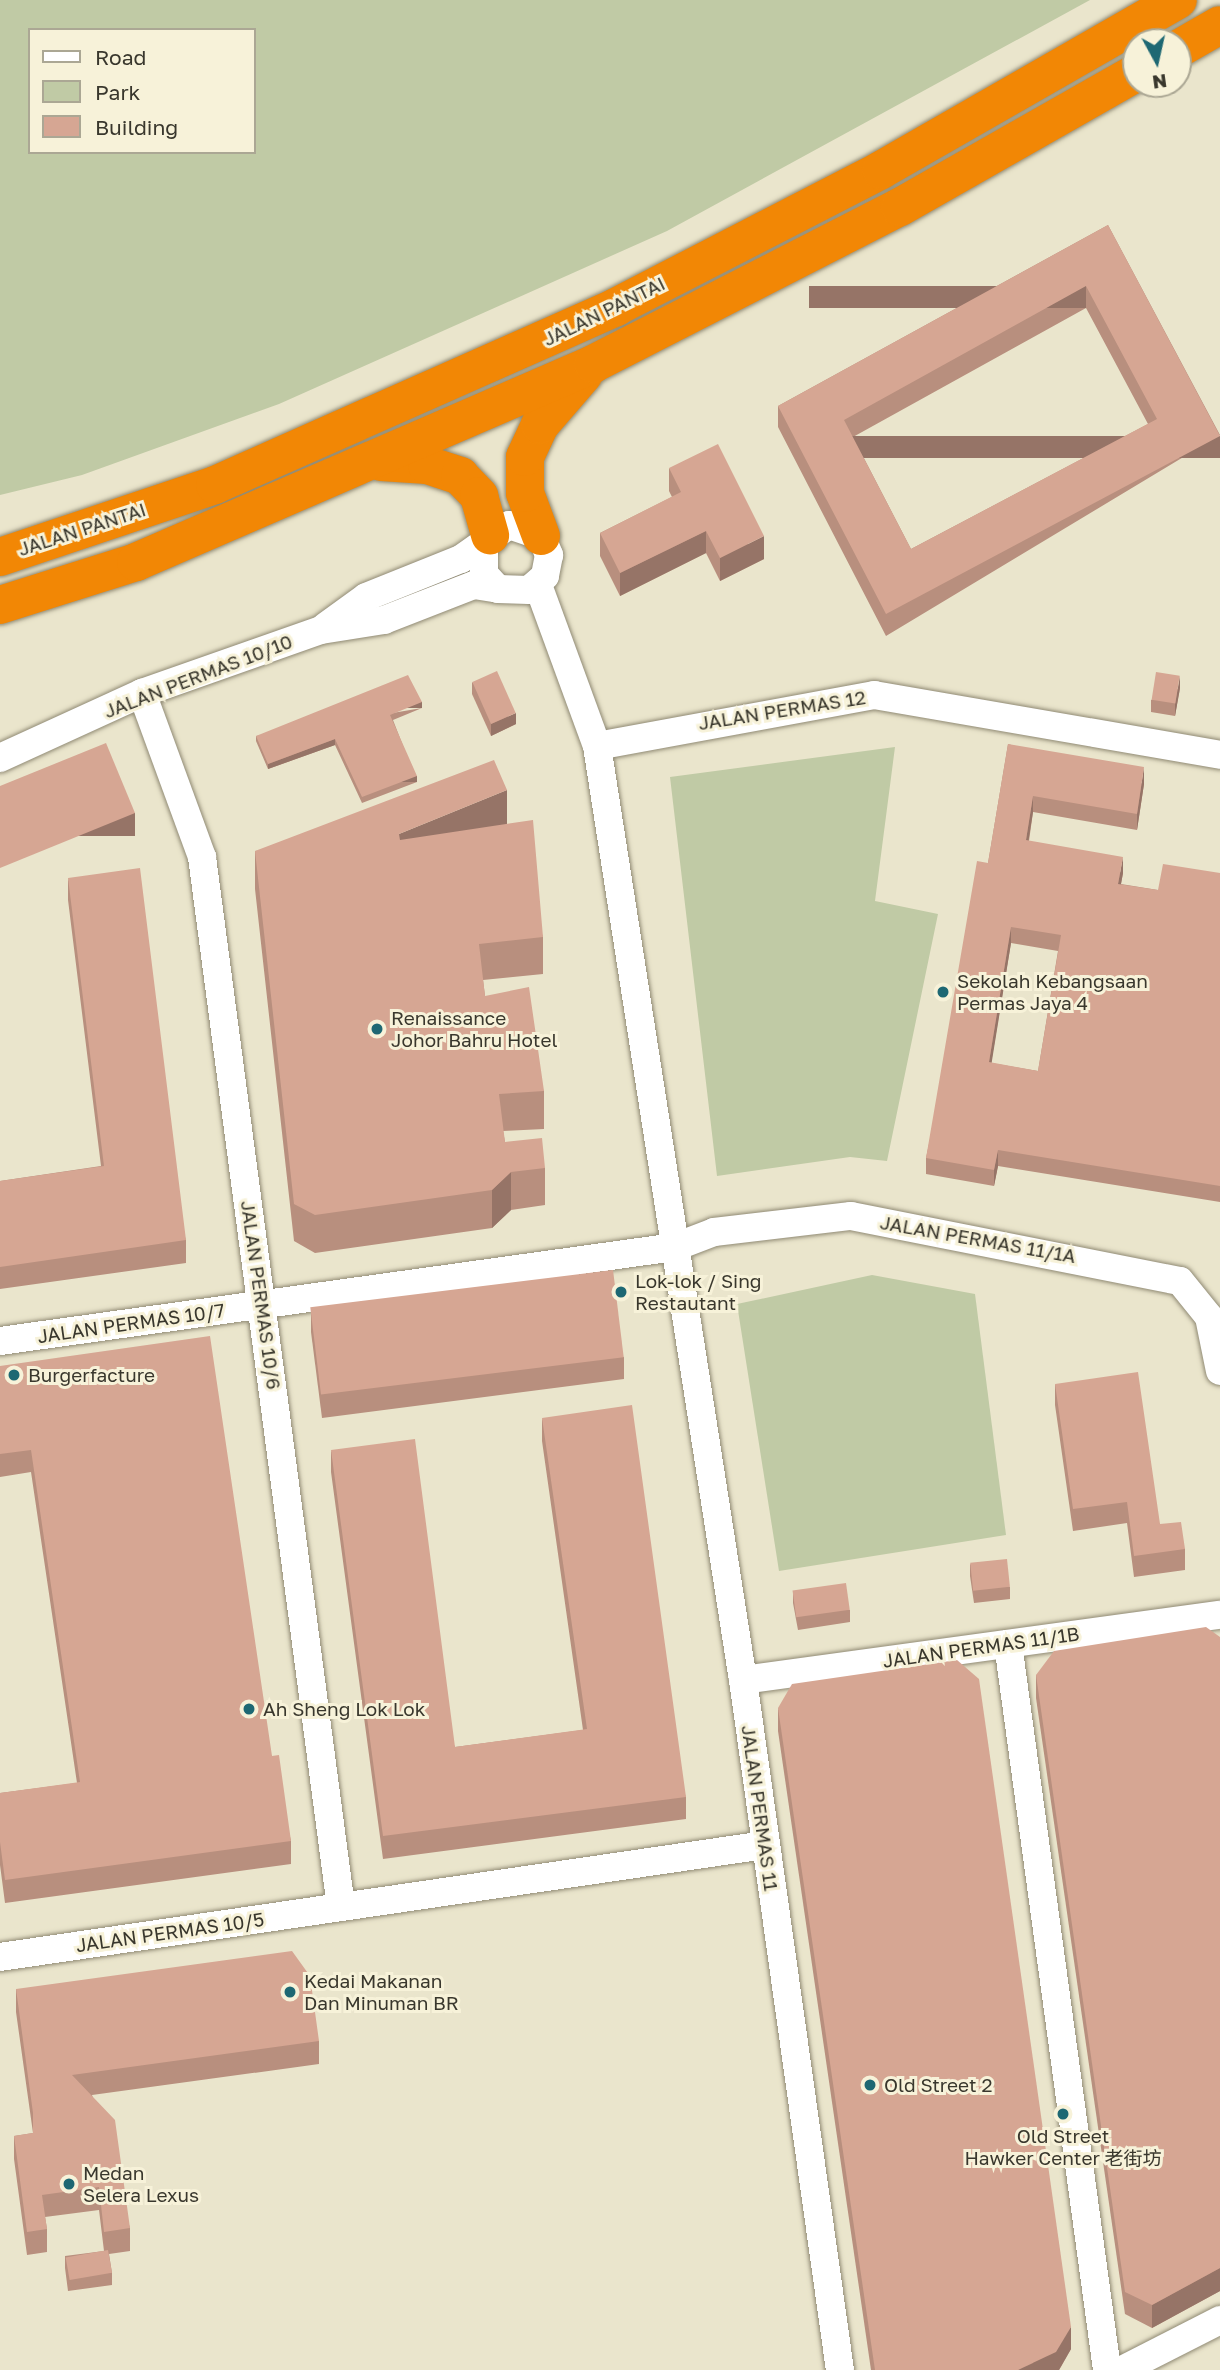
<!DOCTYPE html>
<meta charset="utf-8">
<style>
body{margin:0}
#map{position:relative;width:1220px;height:2370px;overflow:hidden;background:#eae5cc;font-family:"Golos Text","Noto Sans SC",sans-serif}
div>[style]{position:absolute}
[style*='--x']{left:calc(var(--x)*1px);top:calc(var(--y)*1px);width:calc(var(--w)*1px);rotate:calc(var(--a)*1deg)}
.green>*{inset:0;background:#c0caa5}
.roads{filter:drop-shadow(0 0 2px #908a74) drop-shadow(0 0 2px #908a74)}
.street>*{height:28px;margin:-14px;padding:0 14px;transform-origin:14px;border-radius:14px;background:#fff}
.highway>*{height:38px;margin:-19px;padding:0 19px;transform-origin:19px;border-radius:19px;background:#f28705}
.wall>*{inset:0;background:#b88f7e}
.shaded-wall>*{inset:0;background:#967467;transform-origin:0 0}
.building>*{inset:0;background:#d6a693;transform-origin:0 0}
.dots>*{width:19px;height:19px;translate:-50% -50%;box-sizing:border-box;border:4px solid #f7f2d9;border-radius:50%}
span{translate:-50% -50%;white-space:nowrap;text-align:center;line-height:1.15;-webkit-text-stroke:6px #f7f2d9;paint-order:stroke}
.street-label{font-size:19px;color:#39372d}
.poi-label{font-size:19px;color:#39372d}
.left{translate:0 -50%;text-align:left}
.legend{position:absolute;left:28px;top:28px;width:228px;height:126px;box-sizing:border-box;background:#f7f2d9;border:2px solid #aba794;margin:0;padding:9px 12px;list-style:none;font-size:21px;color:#39372d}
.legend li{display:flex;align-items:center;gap:14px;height:35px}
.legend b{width:35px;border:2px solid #aba794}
.north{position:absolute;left:1122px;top:28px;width:70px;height:70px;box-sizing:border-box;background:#f7f2d9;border:2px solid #aba794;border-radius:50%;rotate:172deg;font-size:19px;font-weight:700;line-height:28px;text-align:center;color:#39372d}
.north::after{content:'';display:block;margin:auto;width:24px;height:32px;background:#1e6873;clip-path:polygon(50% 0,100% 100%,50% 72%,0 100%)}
</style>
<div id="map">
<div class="green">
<i style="clip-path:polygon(evenodd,0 0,1090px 0,667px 231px,279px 404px,82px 475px,0 495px,0 0,30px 30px,254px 30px,254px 152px,30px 152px,30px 30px)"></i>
<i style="clip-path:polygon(895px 747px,875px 901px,938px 914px,887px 1161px,850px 1157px,717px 1176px,670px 777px)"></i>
<i style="clip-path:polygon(872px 1275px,975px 1294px,1006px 1535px,779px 1571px,737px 1304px)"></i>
</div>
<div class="roads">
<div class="street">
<i style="--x:538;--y:585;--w:171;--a:69.9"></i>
<i style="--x:597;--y:746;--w:945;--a:81.12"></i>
<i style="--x:743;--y:1680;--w:697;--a:82"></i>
<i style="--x:326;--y:626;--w:49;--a:-35.9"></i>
<i style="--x:366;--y:597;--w:102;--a:-21.8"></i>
<i style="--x:461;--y:559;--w:59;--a:-35.3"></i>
<i style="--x:509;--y:525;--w:34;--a:19"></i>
<i style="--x:541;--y:536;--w:21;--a:67"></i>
<i style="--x:549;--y:555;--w:21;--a:101"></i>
<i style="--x:545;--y:576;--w:21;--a:139"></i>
<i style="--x:529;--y:590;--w:31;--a:-178"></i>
<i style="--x:498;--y:589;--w:21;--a:-133"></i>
<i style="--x:484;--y:574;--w:30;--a:-90"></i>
<i style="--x:142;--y:693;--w:175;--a:69.9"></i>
<i style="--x:202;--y:857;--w:1059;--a:82.46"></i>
<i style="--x:597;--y:746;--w:282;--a:-10.4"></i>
<i style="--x:874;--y:695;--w:351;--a:9.8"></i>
<i style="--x:0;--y:758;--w:156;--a:-24.6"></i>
<i style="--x:142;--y:693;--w:190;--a:-19.4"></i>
<i style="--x:321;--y:630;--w:64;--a:-9"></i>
<i style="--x:384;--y:620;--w:97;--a:-21.3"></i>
<i style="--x:474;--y:585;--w:24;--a:9"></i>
<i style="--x:0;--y:1341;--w:682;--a:-7.93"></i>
<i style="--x:675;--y:1247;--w:42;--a:-21"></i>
<i style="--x:714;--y:1232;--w:138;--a:-6.7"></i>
<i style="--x:851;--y:1216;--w:335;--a:11.2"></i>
<i style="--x:1180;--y:1281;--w:46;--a:51.1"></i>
<i style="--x:1209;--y:1317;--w:55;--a:78.5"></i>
<i style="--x:1008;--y:1644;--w:733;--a:82.23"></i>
<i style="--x:743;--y:1680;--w:481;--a:-7.8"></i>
<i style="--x:0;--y:1957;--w:773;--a:-8.33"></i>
<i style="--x:1122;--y:2370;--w:110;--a:-27"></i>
</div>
<div class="highway">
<i style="--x:1178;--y:49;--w:48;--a:-29.7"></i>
<i style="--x:381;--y:462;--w:46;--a:3.7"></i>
<i style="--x:427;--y:465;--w:35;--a:18"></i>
<i style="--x:460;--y:476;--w:28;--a:46"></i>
<i style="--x:479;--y:496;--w:41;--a:74.2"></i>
<i style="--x:541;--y:536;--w:46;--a:-110.4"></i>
<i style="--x:525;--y:493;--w:36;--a:-90"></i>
<i style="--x:525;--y:457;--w:35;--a:-65"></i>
<i style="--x:540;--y:425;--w:67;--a:-49.2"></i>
<i style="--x:0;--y:557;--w:227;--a:-18.5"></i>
<i style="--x:215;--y:485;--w:439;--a:-23.9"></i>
<i style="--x:616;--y:307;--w:298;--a:-27.3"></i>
<i style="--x:881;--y:170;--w:342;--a:-29.8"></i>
<i style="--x:0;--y:605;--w:143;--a:-17.5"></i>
<i style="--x:136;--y:562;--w:498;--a:-23.4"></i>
<i style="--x:593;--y:364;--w:345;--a:-27.1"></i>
<i style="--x:900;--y:207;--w:271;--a:-29.6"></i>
</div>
</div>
<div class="wall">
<i style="clip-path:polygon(evenodd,1108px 225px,1220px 435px,886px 636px,778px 427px,778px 406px,1108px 225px,1086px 308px,1148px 424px,911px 549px,853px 437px,1086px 308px)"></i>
<i style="clip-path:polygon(669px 468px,764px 559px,720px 581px,706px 553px,620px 596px,600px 556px,600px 533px,672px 497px,669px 491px)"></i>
<i style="clip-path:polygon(472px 682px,516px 724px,491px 736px,472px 694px)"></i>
<i style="clip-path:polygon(1180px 688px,1175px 716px,1151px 712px,1151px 700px)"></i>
<i style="clip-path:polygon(422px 708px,393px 720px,417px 782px,362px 803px,335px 745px,268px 769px,256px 741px,256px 736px)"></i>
<i style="clip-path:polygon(evenodd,1008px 744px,1144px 784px,1137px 830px,1033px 812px,1029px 841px,1123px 873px,1121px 884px,1158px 890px,1220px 873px,1220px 1202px,998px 1166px,994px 1186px,926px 1174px,926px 1158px,988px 863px,1008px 744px,1011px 943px,1058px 951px,1038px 1071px,991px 1063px,1011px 943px)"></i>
<i style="clip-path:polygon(507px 824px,543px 937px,543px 974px,483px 980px,485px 996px,544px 1091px,544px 1129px,503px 1131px,505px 1142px,545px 1168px,545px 1205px,511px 1210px,492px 1228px,315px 1253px,294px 1241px,255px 889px,255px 851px)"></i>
<i style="clip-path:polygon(68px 878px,186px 1240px,186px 1263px,0 1289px,0 1181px,101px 1166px,68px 900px)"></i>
<i style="clip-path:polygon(311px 1309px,624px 1357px,624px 1379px,322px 1418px,311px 1332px)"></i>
<i style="clip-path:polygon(0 1366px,272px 1756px,291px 1841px,291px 1864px,5px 1903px,0 1865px,0 1793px,77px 1783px,31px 1472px,0 1477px)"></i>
<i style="clip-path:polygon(1055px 1384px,1160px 1524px,1185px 1549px,1185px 1570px,1134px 1577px,1127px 1523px,1073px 1531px,1055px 1405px)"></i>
<i style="clip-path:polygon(542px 1418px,686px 1797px,686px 1819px,383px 1859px,331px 1472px,331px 1450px,455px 1747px,583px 1730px,542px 1441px)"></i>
<i style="clip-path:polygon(970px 1564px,1010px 1587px,1010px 1599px,974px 1603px,970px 1576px)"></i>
<i style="clip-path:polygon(793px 1591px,850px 1610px,850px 1622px,798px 1630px,793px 1603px)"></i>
<i style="clip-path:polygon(1220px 1637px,1220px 2291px,1152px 2328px,1125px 2314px,1036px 1698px,1036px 1675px)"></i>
<i style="clip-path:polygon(778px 1708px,1071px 2349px,1059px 2370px,871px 2370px,778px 1731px)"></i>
<i style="clip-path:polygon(16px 1989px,319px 2041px,319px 2064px,92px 2095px,130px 2228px,130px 2251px,109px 2254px,112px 2273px,112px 2285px,68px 2291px,65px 2268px,65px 2256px,104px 2251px,99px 2210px,45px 2217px,47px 2229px,47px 2252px,27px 2255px,14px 2159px,14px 2136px,33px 2133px,16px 2012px)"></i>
</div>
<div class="shaded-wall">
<i style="left:1086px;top:286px;width:22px;height:277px;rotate:90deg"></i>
<i style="left:1220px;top:436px;width:22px;height:378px;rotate:90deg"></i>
<i style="clip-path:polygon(706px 531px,706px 553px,620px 596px,620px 573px)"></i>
<i style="clip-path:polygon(764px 536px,764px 559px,720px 581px,720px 558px)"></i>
<i style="clip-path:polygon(1180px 676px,1180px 688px,1175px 716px,1175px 704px)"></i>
<i style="left:422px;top:702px;width:6px;height:35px;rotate:90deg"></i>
<i style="clip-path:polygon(516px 713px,516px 724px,491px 736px,491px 724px)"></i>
<i style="clip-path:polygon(335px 739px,335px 745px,268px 769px,268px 764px)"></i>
<i style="clip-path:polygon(1144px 767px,1144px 784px,1137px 830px,1137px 814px)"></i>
<i style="left:417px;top:776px;width:6px;height:59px;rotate:90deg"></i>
<i style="clip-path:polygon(507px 790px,507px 827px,399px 872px,399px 834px)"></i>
<i style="clip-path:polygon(1033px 796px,1033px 812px,1026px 856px,1026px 840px)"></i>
<i style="left:135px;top:813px;width:23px;height:146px;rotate:90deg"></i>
<i style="clip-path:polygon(1123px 857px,1123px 873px,1118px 900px,1118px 884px)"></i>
<i style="clip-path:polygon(1011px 927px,1011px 943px,989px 1079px,989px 1062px)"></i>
<i style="clip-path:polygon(998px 1150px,998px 1166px,994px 1186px,994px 1170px)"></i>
<i style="clip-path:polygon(511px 1172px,511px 1210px,492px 1228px,492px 1190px)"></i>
<i style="clip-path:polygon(1220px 2268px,1220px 2291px,1152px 2328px,1152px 2305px)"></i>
<i style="clip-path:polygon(1071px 2327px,1071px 2349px,1059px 2370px,1018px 2370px)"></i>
</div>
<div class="building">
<i style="clip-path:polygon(evenodd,1108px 225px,1220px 436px,886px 614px,778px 406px,1108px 225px,1086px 286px,1157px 419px,911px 549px,844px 420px,1086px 286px)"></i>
<i style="clip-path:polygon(718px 444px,764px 536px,720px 558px,706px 531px,620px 573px,600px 533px,681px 492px,669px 468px)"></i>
<i style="left:497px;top:671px;width:46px;height:27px;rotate:66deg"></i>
<i style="left:1156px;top:672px;width:24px;height:28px;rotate:9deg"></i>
<i style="clip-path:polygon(408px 675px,422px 702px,390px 715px,417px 776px,362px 797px,335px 739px,268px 764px,256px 736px)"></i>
<i style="clip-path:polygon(106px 743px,135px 813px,0 868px,0 786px)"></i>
<i style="clip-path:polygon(evenodd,1008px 744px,1144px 767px,1137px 814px,1033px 796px,1026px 840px,1123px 857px,1118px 884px,1158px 890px,1163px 864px,1220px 873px,1220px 1186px,998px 1150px,994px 1170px,926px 1158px,977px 861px,988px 863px,1008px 744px,1011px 927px,1061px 935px,1038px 1071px,989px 1062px,1011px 927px)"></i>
<i style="clip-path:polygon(494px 760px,507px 790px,399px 834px,400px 840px,533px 820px,543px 937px,479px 944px,485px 996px,529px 987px,544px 1091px,499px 1094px,505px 1142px,542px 1138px,545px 1168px,511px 1172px,492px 1190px,315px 1215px,294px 1204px,255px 851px)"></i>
<i style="clip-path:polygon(140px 868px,186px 1240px,0 1267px,0 1181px,104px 1166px,68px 878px)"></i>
<i style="left:613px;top:1270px;width:88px;height:305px;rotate:83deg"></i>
<i style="clip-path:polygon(210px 1336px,272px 1756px,279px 1755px,291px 1841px,5px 1880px,0 1842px,0 1793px,80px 1782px,31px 1450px,0 1454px,0 1366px)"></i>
<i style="clip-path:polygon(1138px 1372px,1160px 1524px,1181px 1522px,1185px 1549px,1134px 1556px,1127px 1502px,1073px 1509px,1055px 1384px)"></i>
<i style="clip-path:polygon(632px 1405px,686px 1797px,383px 1836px,331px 1450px,415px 1439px,455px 1747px,587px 1729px,542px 1418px)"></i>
<i style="left:1007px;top:1559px;width:28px;height:37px;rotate:84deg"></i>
<i style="left:846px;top:1583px;width:27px;height:54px;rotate:82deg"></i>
<i style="clip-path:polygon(1206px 1627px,1220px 1637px,1220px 2268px,1152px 2305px,1125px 2292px,1036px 1675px,1054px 1651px)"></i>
<i style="clip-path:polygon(957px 1660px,979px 1679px,1071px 2327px,1056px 2352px,1018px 2370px,875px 2370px,778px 1708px,792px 1684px)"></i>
<i style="clip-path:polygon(292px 1951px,310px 1976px,319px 2041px,72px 2075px,115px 2120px,130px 2228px,104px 2232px,99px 2187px,42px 2195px,47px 2229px,27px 2232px,14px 2136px,33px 2133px,33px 2113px,16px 1989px)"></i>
<i style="left:108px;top:2250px;width:23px;height:43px;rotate:80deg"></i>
</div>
<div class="dots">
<i style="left:943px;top:992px;background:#1e6873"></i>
<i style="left:377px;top:1029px;background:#1e6873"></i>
<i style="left:621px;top:1292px;background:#1e6873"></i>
<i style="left:14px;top:1375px;background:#1e6873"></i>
<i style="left:249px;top:1709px;background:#1e6873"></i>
<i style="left:290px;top:1992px;background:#1e6873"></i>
<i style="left:870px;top:2085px;background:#1e6873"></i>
<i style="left:1063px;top:2114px;background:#1e6873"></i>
<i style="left:69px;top:2184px;background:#1e6873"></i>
</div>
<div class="street-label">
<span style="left:604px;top:311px;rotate:-26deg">JALAN PANTAI</span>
<span style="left:82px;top:529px;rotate:-18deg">JALAN PANTAI</span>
<span style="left:198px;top:676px;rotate:-21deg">JALAN PERMAS 10/10</span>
<span style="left:782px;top:710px;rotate:-9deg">JALAN PERMAS 12</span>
<span style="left:978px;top:1239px;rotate:10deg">JALAN PERMAS 11/1A</span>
<span style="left:261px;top:1295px;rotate:82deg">JALAN PERMAS 10/6</span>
<span style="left:131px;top:1323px;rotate:-8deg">JALAN PERMAS 10/7</span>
<span style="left:981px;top:1647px;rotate:-8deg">JALAN PERMAS 11/1B</span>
<span style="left:760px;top:1808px;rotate:82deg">JALAN PERMAS 11</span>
<span style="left:170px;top:1932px;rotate:-8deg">JALAN PERMAS 10/5</span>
</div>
<div class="poi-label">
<span class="left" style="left:957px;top:992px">Sekolah Kebangsaan<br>Permas Jaya 4</span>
<span class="left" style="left:391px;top:1029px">Renaissance<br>Johor Bahru Hotel</span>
<span class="left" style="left:635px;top:1292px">Lok-lok / Sing<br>Restautant</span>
<span class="left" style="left:28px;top:1375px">Burgerfacture</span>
<span class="left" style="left:263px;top:1709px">Ah Sheng Lok Lok</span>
<span class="left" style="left:304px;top:1992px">Kedai Makanan<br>Dan Minuman BR</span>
<span class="left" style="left:884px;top:2085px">Old Street 2</span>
<span style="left:1063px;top:2147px">Old Street<br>Hawker Center 老街坊</span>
<span class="left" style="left:83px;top:2184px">Medan<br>Selera Lexus</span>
</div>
<ul class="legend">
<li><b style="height:9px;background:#fff"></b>Road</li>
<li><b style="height:19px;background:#c0caa5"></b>Park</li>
<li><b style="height:19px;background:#d6a693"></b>Building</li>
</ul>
<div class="north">N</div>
</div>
